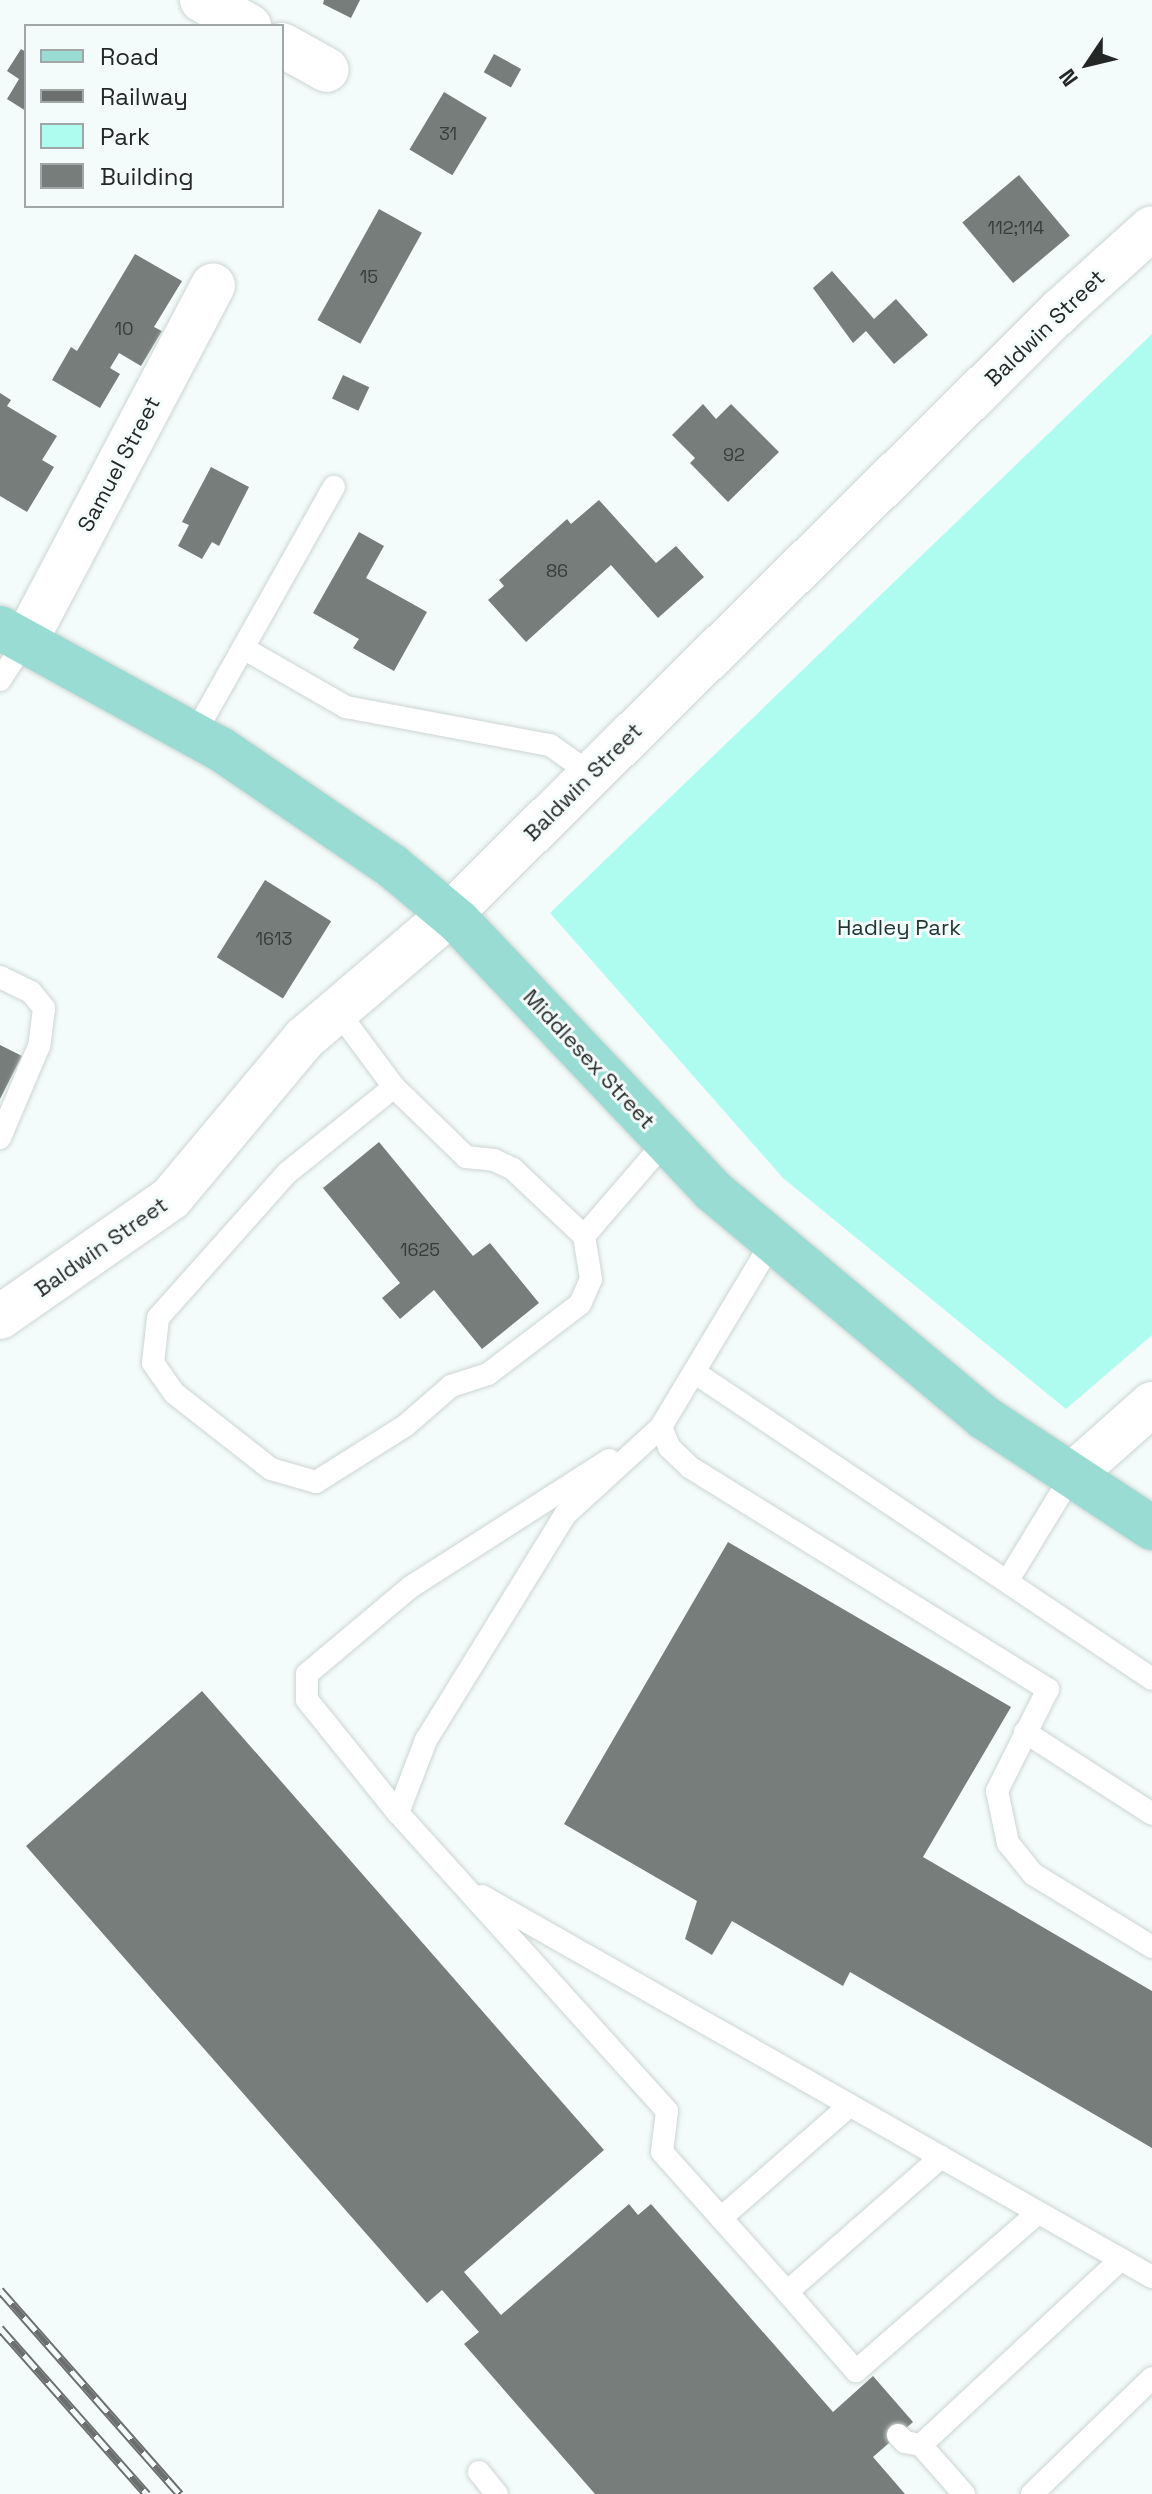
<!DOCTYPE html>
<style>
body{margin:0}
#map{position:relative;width:1152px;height:2494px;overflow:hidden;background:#f4fcfb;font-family:"Space Grotesk",sans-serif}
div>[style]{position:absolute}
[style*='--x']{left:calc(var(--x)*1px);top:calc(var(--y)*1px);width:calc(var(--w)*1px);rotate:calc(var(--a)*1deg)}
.green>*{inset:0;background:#aefbef}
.building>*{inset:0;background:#767d7b;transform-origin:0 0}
.roads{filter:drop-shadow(0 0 2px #cdd5d3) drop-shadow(0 0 2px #cdd5d3)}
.lane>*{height:22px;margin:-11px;padding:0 11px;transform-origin:11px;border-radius:11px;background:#fff}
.street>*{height:44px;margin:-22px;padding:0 22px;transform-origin:22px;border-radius:22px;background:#fff}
.secondary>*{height:44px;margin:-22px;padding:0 22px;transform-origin:22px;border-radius:22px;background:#fff}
.primary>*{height:44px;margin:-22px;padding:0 22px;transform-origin:22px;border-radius:22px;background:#98dcd3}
.rail>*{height:9px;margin-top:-4.5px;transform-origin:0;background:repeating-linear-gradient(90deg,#f4fcfb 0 18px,#6b706f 0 36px);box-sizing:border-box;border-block:2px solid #6b706f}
span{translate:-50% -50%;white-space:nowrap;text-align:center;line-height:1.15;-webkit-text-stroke:6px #f4fcfb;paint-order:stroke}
.number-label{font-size:18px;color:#383c3b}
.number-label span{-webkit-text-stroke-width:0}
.street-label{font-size:22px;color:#242726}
.park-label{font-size:22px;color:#1f3632}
.legend{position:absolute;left:24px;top:24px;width:260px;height:184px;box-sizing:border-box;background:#f4fcfb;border:2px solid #a1a7a6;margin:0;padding:10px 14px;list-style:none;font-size:24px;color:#242726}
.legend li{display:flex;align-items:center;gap:16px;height:40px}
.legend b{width:40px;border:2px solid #a1a7a6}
.north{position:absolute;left:1048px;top:24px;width:80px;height:80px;-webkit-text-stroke:6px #f4fcfb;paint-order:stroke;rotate:235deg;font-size:22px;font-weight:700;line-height:32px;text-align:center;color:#242726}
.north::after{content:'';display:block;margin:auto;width:28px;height:36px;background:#242726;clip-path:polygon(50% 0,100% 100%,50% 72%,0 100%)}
</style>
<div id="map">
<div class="green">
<i style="clip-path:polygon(1152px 334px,1152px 1335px,1066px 1409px,783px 1178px,550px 913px)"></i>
</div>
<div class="building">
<i style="clip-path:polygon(324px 0,360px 0,351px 18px,323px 4px)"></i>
<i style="clip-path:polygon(21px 49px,26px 52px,26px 111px,7px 99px,19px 79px,7px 71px)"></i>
<i style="left:494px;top:54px;width:31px;height:21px;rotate:29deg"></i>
<i style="left:444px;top:92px;width:50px;height:67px;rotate:31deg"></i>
<i style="left:1019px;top:175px;width:79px;height:74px;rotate:50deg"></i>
<i style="left:379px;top:209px;width:49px;height:127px;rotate:29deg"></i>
<i style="clip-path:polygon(135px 254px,182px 281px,154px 327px,162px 331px,141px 366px,119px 353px,110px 368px,120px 374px,100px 408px,52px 380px,71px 347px,77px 351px)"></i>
<i style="clip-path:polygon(832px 271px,874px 319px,896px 299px,928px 335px,894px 364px,866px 331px,853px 343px,813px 288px)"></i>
<i style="left:343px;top:375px;width:29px;height:26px;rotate:25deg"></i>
<i style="clip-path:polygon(0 393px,11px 400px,7px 406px,57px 436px,42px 460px,54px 467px,27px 512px,0 496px)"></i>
<i style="clip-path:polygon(703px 404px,716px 419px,731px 404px,779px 452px,728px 502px,690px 463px,695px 458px,672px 435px)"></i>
<i style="clip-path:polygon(211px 467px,249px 487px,219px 546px,212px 542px,202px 559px,178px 546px,189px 525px,182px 522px)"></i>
<i style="clip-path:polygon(599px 500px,656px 563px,676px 546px,704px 577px,658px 618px,611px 565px,526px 642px,488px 600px,504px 586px,499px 580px,567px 519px,571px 524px)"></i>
<i style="clip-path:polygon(359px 532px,384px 546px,366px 578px,427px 612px,394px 671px,353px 648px,359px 639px,313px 613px)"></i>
<i style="left:265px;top:880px;width:78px;height:91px;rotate:32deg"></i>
<i style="clip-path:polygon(0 1045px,22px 1056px,0 1099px)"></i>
<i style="clip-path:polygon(379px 1142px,473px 1256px,490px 1243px,539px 1303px,482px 1349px,434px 1290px,400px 1319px,382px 1298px,400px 1283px,323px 1188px)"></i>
<i style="clip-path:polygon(728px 1542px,1011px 1707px,923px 1857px,1152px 1991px,1152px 2148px,850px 1972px,843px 1986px,732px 1921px,712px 1955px,685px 1939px,697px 1901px,564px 1824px)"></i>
<i style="clip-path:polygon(202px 1691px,604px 2150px,464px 2272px,501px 2315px,629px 2204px,638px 2215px,651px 2204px,833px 2412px,873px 2376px,913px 2422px,873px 2457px,905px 2494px,595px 2494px,464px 2344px,479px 2332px,442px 2290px,427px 2303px,26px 1846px)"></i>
</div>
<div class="roads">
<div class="lane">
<i style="--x:243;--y:648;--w:119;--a:29.8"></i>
<i style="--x:346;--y:707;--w:208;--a:10.6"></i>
<i style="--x:550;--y:745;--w:50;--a:35.3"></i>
<i style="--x:0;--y:680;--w:45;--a:-56.7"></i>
<i style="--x:194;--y:735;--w:285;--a:-60.6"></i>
<i style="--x:0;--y:977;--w:34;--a:26"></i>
<i style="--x:31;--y:992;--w:21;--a:51"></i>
<i style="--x:44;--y:1008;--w:38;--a:97"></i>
<i style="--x:39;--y:1046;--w:100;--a:113"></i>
<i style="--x:339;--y:1013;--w:92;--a:53.4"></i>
<i style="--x:394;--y:1087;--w:100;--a:44.2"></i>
<i style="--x:466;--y:1157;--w:28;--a:6"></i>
<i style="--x:494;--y:1160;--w:21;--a:25"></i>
<i style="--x:513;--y:1169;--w:98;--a:43.3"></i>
<i style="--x:394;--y:1087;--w:137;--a:141.2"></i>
<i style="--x:287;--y:1173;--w:194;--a:131.7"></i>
<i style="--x:158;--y:1318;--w:45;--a:96.3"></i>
<i style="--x:153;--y:1363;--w:37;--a:55"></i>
<i style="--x:174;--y:1393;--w:123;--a:38.1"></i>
<i style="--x:271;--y:1469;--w:47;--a:16.1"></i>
<i style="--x:316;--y:1482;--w:105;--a:-32.2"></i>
<i style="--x:405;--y:1426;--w:61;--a:-41"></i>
<i style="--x:451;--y:1386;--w:39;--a:-18"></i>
<i style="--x:488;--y:1374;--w:116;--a:-37.3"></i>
<i style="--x:580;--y:1304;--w:27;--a:-66"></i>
<i style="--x:591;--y:1279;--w:44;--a:-99.2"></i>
<i style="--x:584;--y:1236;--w:125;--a:-49.2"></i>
<i style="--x:772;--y:1242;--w:216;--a:121"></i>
<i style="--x:661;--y:1427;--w:22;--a:68"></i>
<i style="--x:669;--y:1447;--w:30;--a:44"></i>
<i style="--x:691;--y:1468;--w:420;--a:31.8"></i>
<i style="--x:1048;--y:1689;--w:114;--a:116.6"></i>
<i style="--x:997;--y:1791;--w:53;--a:78.1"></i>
<i style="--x:1008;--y:1843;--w:40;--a:51"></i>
<i style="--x:1033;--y:1874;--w:140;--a:31.5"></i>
<i style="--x:694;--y:1372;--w:551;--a:33.83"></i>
<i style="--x:661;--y:1427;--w:130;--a:137.5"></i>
<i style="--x:565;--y:1515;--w:264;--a:121.7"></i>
<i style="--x:426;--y:1740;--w:78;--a:111"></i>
<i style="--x:398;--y:1813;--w:401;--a:47.9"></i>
<i style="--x:667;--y:2111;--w:41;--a:97"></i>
<i style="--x:662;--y:2152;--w:188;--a:48.2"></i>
<i style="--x:787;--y:2292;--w:205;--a:-41.2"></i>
<i style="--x:1008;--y:1580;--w:123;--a:-58.6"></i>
<i style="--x:1025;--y:1732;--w:151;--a:32.8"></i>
<i style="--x:398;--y:1813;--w:145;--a:-128.8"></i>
<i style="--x:307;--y:1700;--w:26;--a:-90"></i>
<i style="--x:307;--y:1674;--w:137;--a:-40"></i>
<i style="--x:412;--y:1586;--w:234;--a:-32.6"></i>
<i style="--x:482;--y:1896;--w:771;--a:29.63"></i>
<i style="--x:721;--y:2218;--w:171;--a:-41.2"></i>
<i style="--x:787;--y:2292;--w:105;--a:48.9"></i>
<i style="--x:856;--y:2371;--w:241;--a:-41"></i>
<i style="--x:898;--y:2435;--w:10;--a:45"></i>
<i style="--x:905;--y:2442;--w:16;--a:11"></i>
<i style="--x:479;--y:2472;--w:28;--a:51"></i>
<i style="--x:964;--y:2494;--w:65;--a:-131.3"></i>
<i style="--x:921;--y:2445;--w:273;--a:-42.9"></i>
<i style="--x:1032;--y:2494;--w:167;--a:-44"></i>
</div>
<div class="street">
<i style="--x:202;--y:0;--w:54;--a:29"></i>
<i style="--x:282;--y:45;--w:51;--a:29.1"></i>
<i style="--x:25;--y:642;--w:403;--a:-62.2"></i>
<i style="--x:0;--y:1317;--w:208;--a:-34.8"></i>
<i style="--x:171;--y:1198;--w:209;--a:-50.1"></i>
<i style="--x:305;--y:1038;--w:191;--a:-40.5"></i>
<i style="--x:1072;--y:1475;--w:107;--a:-41.6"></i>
</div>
<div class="secondary">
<i style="--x:450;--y:914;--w:859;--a:-44.67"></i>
<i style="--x:1061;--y:310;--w:122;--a:-42"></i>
</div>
<div class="primary">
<i style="--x:0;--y:628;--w:253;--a:28.8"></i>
<i style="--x:222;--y:750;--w:206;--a:34.3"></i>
<i style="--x:392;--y:866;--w:87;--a:39.9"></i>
<i style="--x:459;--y:922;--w:369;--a:46.6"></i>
<i style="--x:712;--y:1190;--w:356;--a:39.9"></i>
<i style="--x:985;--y:1418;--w:200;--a:33.4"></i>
</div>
</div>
<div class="rail">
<i style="--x:0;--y:2290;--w:272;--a:48.6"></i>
<i style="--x:0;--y:2328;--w:222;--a:48.5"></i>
</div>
<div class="number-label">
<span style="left:448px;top:134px">31</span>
<span style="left:1016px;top:228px">112;114</span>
<span style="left:369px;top:277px">15</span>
<span style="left:124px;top:329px">10</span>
<span style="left:734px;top:455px">92</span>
<span style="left:557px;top:571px">86</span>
<span style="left:274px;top:939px">1613</span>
<span style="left:420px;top:1250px">1625</span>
</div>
<div class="street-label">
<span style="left:1045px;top:328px;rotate:-44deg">Baldwin Street</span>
<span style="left:119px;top:464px;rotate:-62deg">Samuel Street</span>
<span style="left:583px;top:782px;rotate:-45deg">Baldwin Street</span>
<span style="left:589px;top:1059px;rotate:47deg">Middlesex Street</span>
<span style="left:101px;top:1247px;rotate:-35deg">Baldwin Street</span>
</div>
<div class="park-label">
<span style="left:899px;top:928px">Hadley Park</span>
</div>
<ul class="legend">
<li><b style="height:10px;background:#98dcd3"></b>Road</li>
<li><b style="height:10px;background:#6b706f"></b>Railway</li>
<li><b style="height:22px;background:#aefbef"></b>Park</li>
<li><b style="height:22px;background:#767d7b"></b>Building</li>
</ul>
<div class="north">N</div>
</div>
